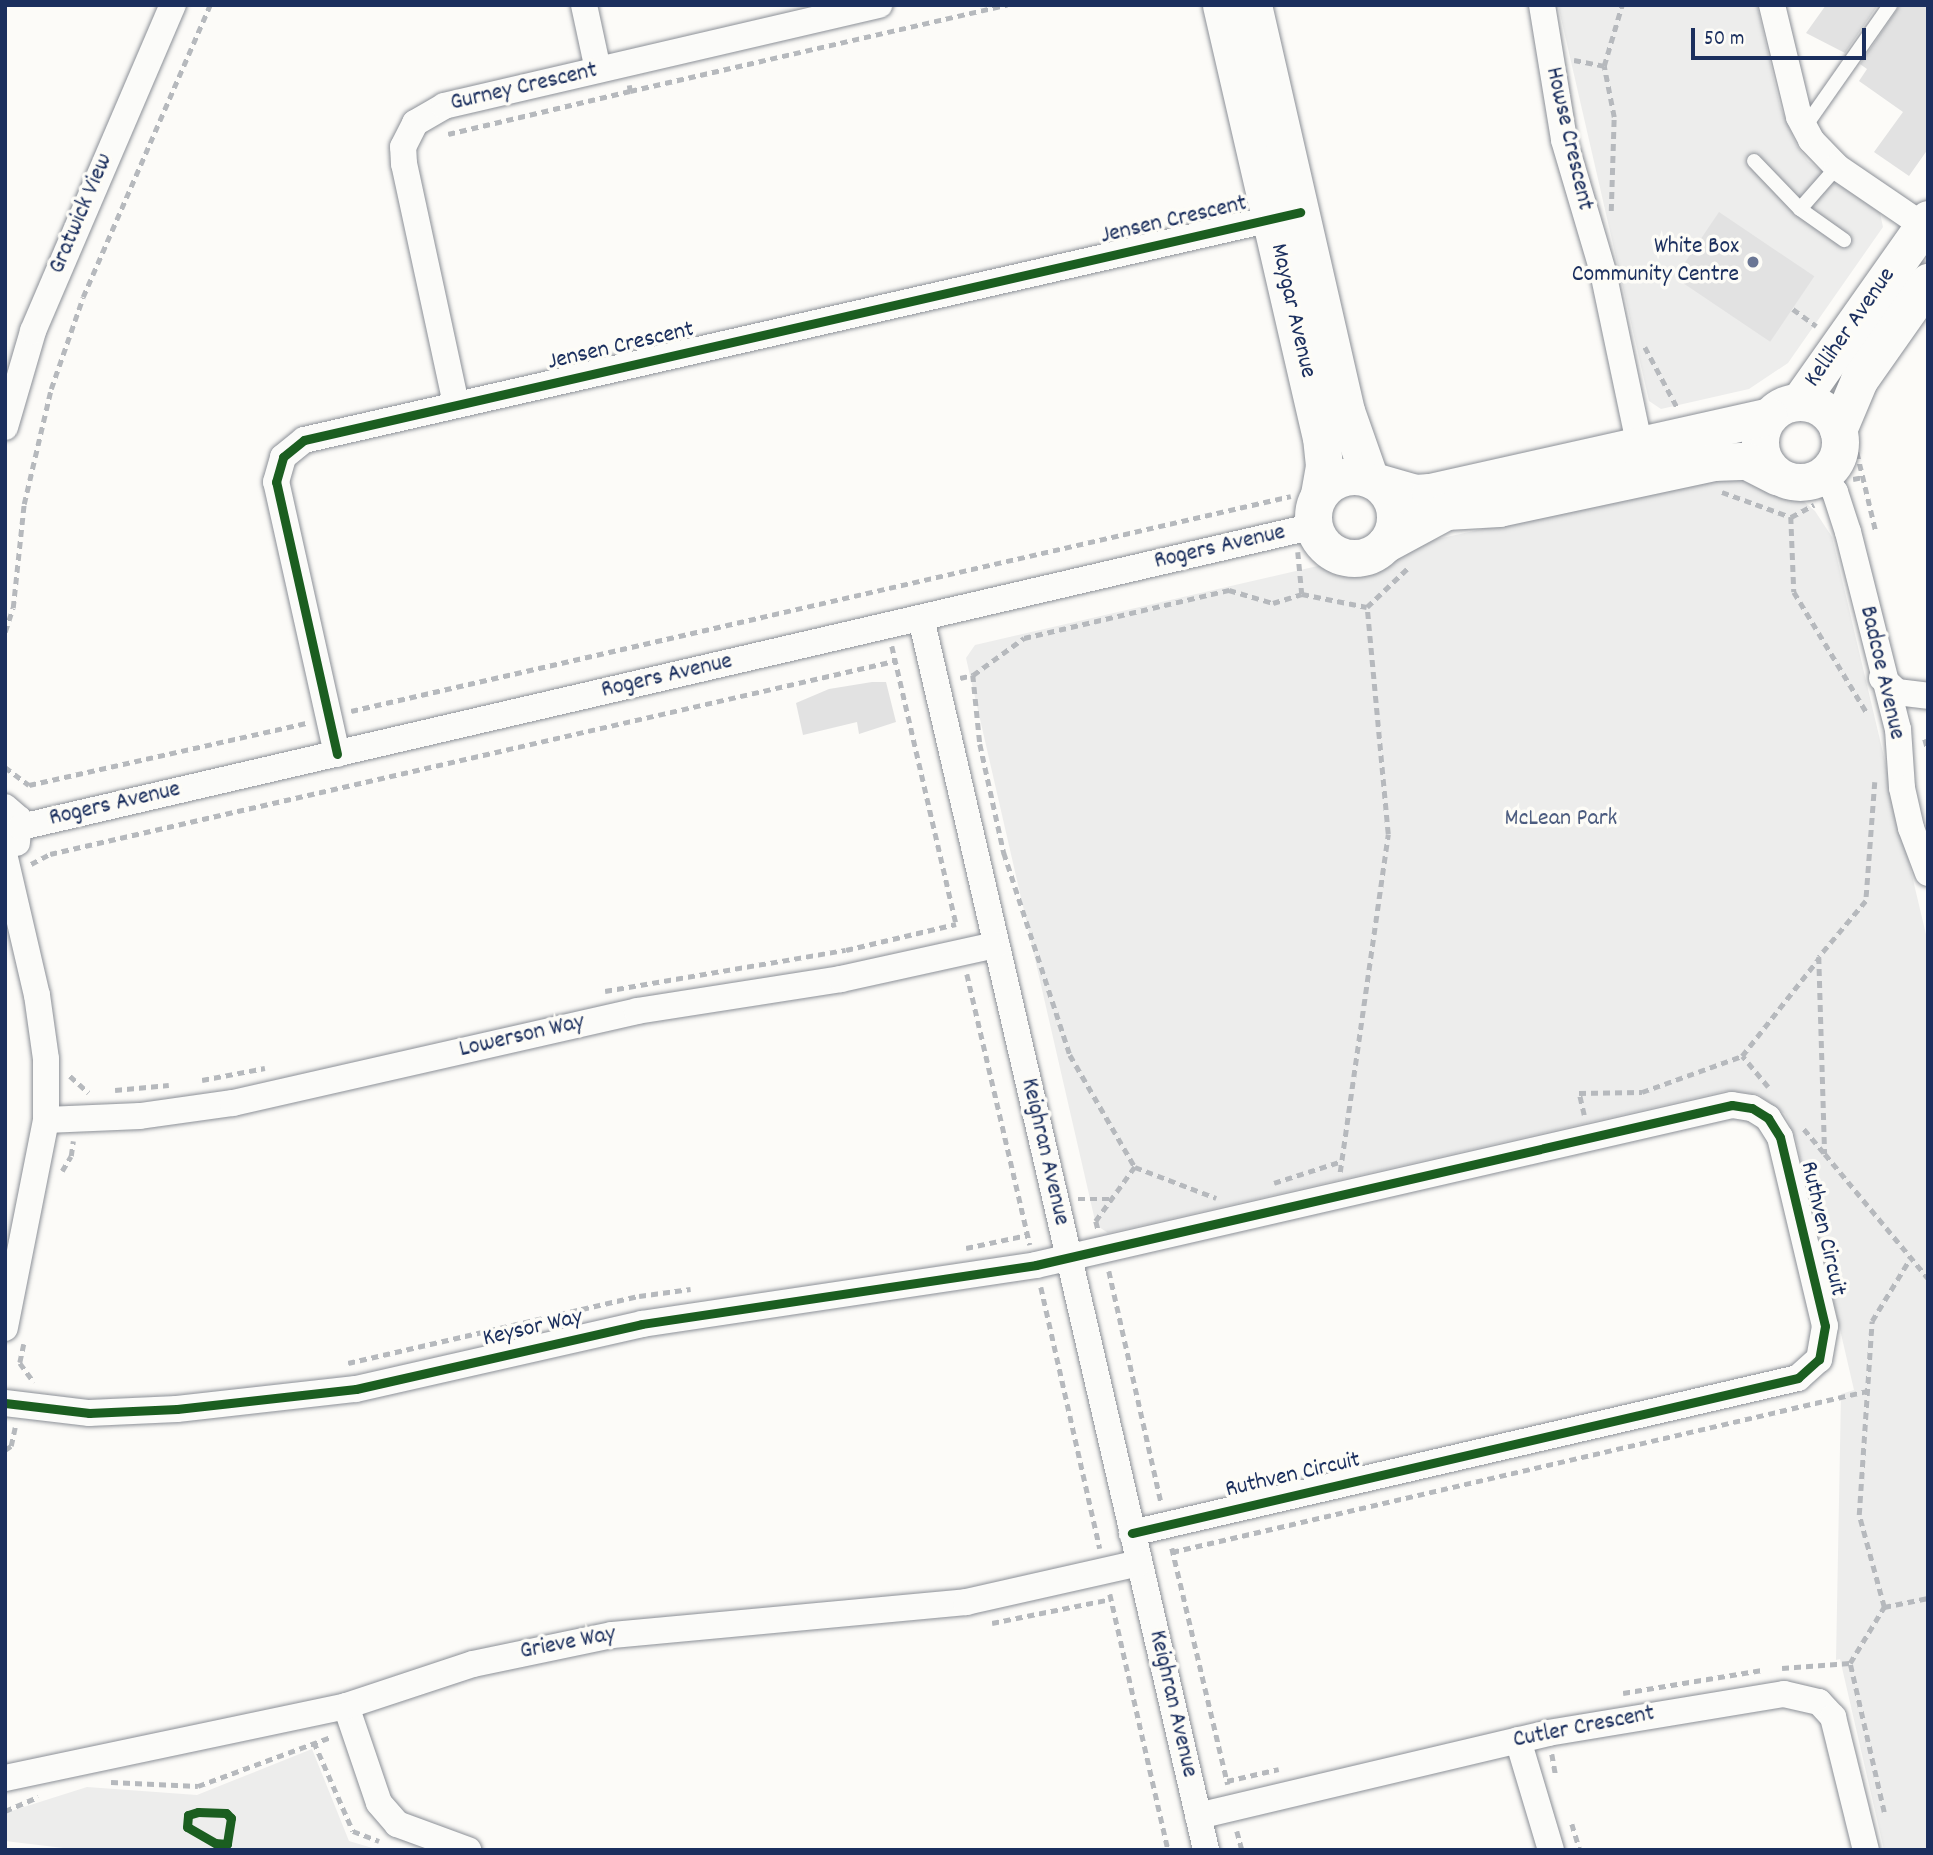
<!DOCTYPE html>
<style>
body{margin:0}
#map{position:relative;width:1933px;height:1855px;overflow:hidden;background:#fcfbf8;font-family:Dekko,sans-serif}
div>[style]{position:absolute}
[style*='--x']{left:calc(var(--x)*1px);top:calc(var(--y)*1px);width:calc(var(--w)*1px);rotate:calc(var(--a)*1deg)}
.green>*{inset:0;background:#ededec}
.building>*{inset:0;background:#e2e2e2;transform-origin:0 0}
.path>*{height:4.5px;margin-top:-2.25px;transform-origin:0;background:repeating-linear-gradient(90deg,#b6b9bd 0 7px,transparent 0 12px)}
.roads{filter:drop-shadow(0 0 2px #8c9097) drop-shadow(0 0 2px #8c9097)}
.lane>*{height:14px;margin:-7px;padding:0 7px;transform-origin:7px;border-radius:7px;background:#fbfbf9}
.street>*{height:26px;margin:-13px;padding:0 13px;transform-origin:13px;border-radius:13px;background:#fbfbf9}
.secondary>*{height:37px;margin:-18.5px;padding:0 18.5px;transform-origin:18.5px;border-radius:18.5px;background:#fbfbf9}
.secondary>.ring{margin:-18.5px;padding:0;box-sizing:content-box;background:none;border:37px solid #fbfbf9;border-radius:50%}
.cycleway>*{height:9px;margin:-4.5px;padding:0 4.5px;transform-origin:4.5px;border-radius:4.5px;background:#1b5e20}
.dots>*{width:19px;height:19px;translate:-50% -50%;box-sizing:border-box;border:4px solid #fdfcf7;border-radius:50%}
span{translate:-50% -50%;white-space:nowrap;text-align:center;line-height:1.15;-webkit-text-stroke:7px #fdfcf7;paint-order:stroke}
.street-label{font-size:24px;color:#1b2f5e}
.poi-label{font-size:24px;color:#1b2f5e}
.right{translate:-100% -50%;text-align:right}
.park-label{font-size:24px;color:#4c5c7f}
.frame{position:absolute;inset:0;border:7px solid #1b2f5e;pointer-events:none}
.scale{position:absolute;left:1691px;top:28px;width:175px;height:32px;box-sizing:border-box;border:4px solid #1b2f5e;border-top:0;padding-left:9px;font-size:21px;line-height:24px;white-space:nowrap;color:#1b2f5e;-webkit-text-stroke:5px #fdfcf7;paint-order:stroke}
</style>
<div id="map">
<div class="green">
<i style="clip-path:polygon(1558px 5px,1757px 5px,1780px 106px,1797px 146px,1808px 161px,1880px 213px,1883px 227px,1788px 363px,1749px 389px,1661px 409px,1649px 401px)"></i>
<i style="clip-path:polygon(1730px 475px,1775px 483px,1795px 494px,1815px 511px,1832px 537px,1928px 943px,1928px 1850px,1884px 1850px,1840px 1659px,1836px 1660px,1841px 1394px,1854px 1390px,1796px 1139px,1785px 1114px,1758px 1094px,1725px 1091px,1108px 1233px,1096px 1225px,966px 658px,975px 645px,1322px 565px,1351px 570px,1384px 563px,1410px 545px)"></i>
<i style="clip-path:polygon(312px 1749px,349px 1841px,379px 1850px,80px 1850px,5px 1841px,5px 1813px,87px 1787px,197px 1795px)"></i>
</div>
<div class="building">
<i style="clip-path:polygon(1826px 5px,1878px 5px,1845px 53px,1806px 33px)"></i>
<i style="clip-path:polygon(1900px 5px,1928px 5px,1928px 149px,1909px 176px,1874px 152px,1903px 112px,1859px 81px,1867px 69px,1860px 64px)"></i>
<i style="left:1719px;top:212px;width:115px;height:79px;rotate:34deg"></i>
<i style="clip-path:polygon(872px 682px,886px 682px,896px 722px,859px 734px,857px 722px,803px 735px,796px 703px,829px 689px)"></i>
</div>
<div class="path">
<i style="--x:1574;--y:60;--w:31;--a:11"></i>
<i style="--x:630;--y:91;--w:387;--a:-12.9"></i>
<i style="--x:448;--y:134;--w:187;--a:-13.3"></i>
<i style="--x:630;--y:91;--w:6;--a:-99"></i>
<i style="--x:1611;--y:211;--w:94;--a:-88.2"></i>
<i style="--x:1614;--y:117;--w:52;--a:-101.1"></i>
<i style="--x:1604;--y:66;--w:64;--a:-73.6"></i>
<i style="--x:1793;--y:309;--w:29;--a:36"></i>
<i style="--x:1645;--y:347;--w:68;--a:61.9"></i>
<i style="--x:1857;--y:452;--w:82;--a:76.6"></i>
<i style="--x:1853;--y:479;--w:10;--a:-11"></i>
<i style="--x:1722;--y:492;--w:73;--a:19.9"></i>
<i style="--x:1791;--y:517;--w:26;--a:-28"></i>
<i style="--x:1791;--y:517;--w:75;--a:87.7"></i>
<i style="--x:1794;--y:592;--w:141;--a:58.9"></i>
<i style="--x:1298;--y:552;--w:42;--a:84.6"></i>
<i style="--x:5;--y:632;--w:25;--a:-72"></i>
<i style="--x:13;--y:608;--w:105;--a:-84"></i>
<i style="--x:24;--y:504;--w:118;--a:-76.8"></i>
<i style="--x:51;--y:389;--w:97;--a:-70.8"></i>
<i style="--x:83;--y:297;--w:318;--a:-66.5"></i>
<i style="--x:892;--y:646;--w:285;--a:77"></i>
<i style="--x:973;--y:675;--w:69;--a:84.2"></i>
<i style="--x:980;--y:744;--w:112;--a:77.6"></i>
<i style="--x:1004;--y:853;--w:213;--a:71.9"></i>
<i style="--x:1070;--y:1055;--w:129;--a:59.9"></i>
<i style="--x:1135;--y:1167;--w:67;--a:125.8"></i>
<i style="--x:1096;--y:1221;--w:8;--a:76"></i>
<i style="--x:960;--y:678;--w:13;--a:-13"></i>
<i style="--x:973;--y:675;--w:63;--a:-36"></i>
<i style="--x:1024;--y:638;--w:211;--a:-13.2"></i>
<i style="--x:1229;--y:590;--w:46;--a:16.5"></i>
<i style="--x:1273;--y:603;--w:30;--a:-17"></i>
<i style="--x:1302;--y:594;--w:66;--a:11.3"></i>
<i style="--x:1367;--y:607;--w:58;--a:-43.6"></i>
<i style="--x:351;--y:711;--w:964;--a:-12.88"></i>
<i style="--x:1925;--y:739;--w:11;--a:75"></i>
<i style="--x:5;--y:767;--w:30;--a:37"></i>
<i style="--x:29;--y:785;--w:284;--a:-12.6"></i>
<i style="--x:1875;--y:782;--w:119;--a:94.3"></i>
<i style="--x:1866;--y:901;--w:73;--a:130"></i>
<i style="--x:1819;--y:957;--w:197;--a:88.3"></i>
<i style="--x:1825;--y:1154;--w:161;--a:50.3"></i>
<i style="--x:31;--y:864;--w:21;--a:-28"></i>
<i style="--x:50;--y:854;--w:866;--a:-12.88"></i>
<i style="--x:967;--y:974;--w:278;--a:76.9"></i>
<i style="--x:605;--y:991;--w:244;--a:-9.7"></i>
<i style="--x:846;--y:950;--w:113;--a:-13.3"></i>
<i style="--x:70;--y:1076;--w:25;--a:42"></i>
<i style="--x:202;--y:1080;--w:64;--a:-10.8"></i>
<i style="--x:1768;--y:1087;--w:40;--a:-130"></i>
<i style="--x:1742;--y:1056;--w:125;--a:-51.8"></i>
<i style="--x:115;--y:1090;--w:54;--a:-5.3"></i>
<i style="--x:1584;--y:1115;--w:23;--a:-103"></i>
<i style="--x:1579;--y:1093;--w:63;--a:-0.9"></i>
<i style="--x:1642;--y:1092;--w:106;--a:-19.8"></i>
<i style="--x:1804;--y:1129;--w:33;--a:50"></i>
<i style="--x:1135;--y:1167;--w:87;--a:20.9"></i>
<i style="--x:62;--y:1171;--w:17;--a:-59"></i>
<i style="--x:71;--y:1156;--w:15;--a:-82"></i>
<i style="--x:1340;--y:1172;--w:341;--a:-81.9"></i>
<i style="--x:1388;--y:834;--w:228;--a:-95.3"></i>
<i style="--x:1274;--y:1183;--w:68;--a:-17.9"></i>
<i style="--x:1078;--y:1199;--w:34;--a:0"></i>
<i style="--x:966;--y:1248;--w:62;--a:-12"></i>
<i style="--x:1109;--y:1271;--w:237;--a:77.3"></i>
<i style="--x:1041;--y:1287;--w:268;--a:77.3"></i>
<i style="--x:24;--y:1344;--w:19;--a:102"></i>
<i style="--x:20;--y:1363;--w:24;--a:54"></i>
<i style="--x:348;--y:1363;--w:299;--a:-13"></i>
<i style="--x:639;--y:1296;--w:52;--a:-7.7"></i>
<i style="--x:5;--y:1450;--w:7;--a:-34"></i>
<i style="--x:11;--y:1446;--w:19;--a:-78"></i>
<i style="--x:1172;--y:1548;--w:243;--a:76.7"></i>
<i style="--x:1172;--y:1552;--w:713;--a:-13.04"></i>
<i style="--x:1110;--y:1594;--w:262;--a:77.2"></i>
<i style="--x:1884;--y:1607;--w:45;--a:-11.6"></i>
<i style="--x:992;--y:1623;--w:121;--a:-11.4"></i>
<i style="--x:1782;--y:1668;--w:68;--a:-4.2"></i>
<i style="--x:1623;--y:1693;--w:141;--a:-9.4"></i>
<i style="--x:314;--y:1742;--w:97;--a:66.3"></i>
<i style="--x:353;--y:1831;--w:28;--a:21"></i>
<i style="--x:1552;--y:1754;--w:22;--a:80"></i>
<i style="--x:1227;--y:1781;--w:53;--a:-13"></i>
<i style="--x:111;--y:1782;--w:87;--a:2.6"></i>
<i style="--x:198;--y:1786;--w:142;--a:-20.2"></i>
<i style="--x:5;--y:1811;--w:36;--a:-23"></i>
<i style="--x:1884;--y:1812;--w:153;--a:-102.9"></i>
<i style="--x:1850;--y:1663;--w:66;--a:-58.7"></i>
<i style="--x:1884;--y:1607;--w:95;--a:-105.2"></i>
<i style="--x:1859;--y:1515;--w:194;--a:-86.2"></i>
<i style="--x:1872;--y:1321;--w:75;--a:-58.6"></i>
<i style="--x:1572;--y:1824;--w:27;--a:73"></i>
<i style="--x:1237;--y:1831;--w:20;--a:75"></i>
</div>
<div class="roads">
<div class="lane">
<i style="--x:1804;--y:128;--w:150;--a:-55"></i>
<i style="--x:1754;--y:161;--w:66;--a:46.2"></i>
<i style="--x:1800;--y:209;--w:56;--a:-48.6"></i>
<i style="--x:1800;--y:209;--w:54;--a:35.2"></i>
</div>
<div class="street">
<i style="--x:584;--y:5;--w:66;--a:77.8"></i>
<i style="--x:1542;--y:5;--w:137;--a:80.7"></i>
<i style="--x:1564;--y:140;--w:138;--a:73.5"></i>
<i style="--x:1603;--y:272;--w:193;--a:78.1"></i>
<i style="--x:1772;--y:5;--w:115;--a:76.4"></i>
<i style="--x:1799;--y:117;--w:26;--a:62"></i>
<i style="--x:1811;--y:140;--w:37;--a:46"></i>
<i style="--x:1837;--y:167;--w:110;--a:34.3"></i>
<i style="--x:456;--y:404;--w:246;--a:-102.2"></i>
<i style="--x:404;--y:164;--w:17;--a:-93"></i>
<i style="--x:403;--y:147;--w:27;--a:-63"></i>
<i style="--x:415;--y:123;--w:34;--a:-30"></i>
<i style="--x:444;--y:106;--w:447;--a:-13.1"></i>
<i style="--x:5;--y:427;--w:100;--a:-73.7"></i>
<i style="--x:33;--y:331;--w:355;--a:-66.8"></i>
<i style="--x:1823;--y:476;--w:20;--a:53"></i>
<i style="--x:1835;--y:492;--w:42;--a:72"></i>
<i style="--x:1848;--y:532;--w:203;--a:75.8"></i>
<i style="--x:1898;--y:729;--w:59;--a:86.1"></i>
<i style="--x:1902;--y:788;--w:41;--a:77.3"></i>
<i style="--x:1911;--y:828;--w:48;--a:69.3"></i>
<i style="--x:921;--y:618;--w:1265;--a:76.97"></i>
<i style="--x:1882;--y:678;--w:21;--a:43"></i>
<i style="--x:1897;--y:692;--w:31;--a:7"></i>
<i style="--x:337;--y:754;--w:279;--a:-102.6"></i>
<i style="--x:276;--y:482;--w:26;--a:-74"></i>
<i style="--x:283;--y:457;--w:27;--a:-39"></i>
<i style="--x:304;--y:440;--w:992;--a:-12.87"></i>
<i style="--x:5;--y:807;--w:18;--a:41"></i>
<i style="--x:19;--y:819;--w:24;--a:95"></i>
<i style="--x:21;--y:827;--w:1328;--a:-13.1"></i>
<i style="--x:5;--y:858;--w:141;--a:76.9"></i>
<i style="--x:37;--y:995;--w:65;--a:82"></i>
<i style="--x:46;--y:1059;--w:61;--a:90"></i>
<i style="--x:46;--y:1120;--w:212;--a:101.2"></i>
<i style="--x:46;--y:1120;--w:94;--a:-2.4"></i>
<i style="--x:140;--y:1116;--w:94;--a:-8"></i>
<i style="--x:233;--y:1103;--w:414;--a:-12.8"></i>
<i style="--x:637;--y:1011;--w:206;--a:-8.9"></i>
<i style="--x:841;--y:979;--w:159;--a:-12.4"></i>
<i style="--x:5;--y:1403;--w:85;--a:6.8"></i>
<i style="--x:89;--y:1413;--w:88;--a:-2.6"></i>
<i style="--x:177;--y:1409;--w:180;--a:-6.4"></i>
<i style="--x:356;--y:1389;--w:293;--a:-12.8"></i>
<i style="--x:642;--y:1324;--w:398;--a:-8.5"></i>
<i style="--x:1036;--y:1265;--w:714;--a:-12.95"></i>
<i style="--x:1732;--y:1105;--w:20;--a:9"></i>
<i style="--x:1752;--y:1108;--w:19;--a:32"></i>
<i style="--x:1768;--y:1118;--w:22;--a:58"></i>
<i style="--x:1780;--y:1137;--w:194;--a:76.6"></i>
<i style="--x:1825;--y:1326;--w:34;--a:100"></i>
<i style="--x:1819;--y:1359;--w:28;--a:138"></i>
<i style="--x:1798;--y:1378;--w:684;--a:166.9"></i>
<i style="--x:346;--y:1706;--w:102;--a:71.2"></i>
<i style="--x:379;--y:1803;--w:28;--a:49"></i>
<i style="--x:397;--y:1824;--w:76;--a:20.1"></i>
<i style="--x:1518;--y:1740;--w:115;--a:73.3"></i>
<i style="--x:5;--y:1778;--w:349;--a:-11.9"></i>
<i style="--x:346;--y:1706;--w:134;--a:-18.3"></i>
<i style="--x:473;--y:1664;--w:142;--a:-11.8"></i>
<i style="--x:612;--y:1635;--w:356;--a:-5.3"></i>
<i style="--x:966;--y:1602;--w:177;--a:-12.7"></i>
<i style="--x:1198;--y:1816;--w:360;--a:-13.3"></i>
<i style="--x:1548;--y:1733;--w:239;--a:-9.4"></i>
<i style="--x:1784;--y:1694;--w:36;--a:13"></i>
<i style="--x:1819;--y:1702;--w:21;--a:47"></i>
<i style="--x:1833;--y:1717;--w:137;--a:76.1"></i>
</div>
<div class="secondary">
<i style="--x:1221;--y:5;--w:443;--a:77"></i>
<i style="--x:1321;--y:437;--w:29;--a:84"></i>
<i style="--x:1324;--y:466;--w:29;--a:100"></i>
<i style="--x:1253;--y:5;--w:417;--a:77.1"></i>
<i style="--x:1346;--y:411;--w:72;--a:70.6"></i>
<i class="ring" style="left:1760px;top:402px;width:43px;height:43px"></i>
<i style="--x:1799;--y:402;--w:224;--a:-54.8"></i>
<i style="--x:1838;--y:430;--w:54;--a:-67.2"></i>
<i style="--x:1859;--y:380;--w:120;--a:-54.9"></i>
<i class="ring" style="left:1313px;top:476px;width:45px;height:45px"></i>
<i style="--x:1377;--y:482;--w:40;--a:16"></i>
<i style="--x:1415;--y:493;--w:15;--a:-4"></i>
<i style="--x:1430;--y:492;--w:347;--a:-12.6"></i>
<i style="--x:1385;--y:544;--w:69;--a:-28.4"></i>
<i style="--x:1446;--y:511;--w:53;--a:-3.2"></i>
<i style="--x:1499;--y:508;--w:219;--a:-12.1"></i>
<i style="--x:1713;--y:462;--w:34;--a:-2"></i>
<i style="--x:1747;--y:461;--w:34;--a:27"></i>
</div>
</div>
<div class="cycleway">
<i style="--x:337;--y:754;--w:279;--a:-102.6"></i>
<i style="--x:276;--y:482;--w:26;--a:-74"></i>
<i style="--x:283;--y:457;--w:27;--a:-39"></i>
<i style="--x:304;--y:440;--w:1022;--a:-12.89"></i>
<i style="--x:5;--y:1403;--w:85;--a:6.8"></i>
<i style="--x:89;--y:1413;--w:88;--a:-2.6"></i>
<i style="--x:177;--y:1409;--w:180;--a:-6.4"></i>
<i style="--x:356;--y:1389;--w:293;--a:-12.8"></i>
<i style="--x:642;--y:1324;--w:398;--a:-8.5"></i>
<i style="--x:1036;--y:1265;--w:714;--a:-12.95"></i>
<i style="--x:1732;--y:1105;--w:20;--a:9"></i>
<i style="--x:1752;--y:1108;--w:19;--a:32"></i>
<i style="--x:1768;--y:1118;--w:22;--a:58"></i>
<i style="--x:1780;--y:1137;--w:194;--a:76.6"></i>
<i style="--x:1825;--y:1326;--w:34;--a:100"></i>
<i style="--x:1819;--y:1359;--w:28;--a:138"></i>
<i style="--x:1798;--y:1378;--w:684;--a:166.9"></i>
<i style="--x:198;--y:1812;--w:28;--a:2"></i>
<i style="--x:226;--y:1813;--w:7;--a:45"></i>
<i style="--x:231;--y:1818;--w:26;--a:99"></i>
<i style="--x:227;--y:1844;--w:12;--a:-175"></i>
<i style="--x:215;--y:1843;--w:32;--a:-150"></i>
<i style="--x:187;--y:1827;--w:12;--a:-85"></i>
<i style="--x:188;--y:1815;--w:10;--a:-17"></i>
</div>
<div class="dots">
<i style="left:1753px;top:262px;background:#6a7694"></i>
</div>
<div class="street-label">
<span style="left:524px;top:88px;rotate:-13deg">Gurney Crescent</span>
<span style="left:1568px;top:139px;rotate:77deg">Howse Crescent</span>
<span style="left:82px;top:214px;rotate:-67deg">Gratwick View</span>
<span style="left:1174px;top:221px;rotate:-13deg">Jensen Crescent</span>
<span style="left:1292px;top:311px;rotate:77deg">Maygar Avenue</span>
<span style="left:1851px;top:328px;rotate:-55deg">Kelliher Avenue</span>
<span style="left:621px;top:347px;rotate:-13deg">Jensen Crescent</span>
<span style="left:1220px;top:548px;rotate:-13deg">Rogers Avenue</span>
<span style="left:1881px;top:673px;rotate:77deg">Badcoe Avenue</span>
<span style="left:667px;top:677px;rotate:-13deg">Rogers Avenue</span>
<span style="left:115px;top:805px;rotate:-13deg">Rogers Avenue</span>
<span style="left:522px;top:1037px;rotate:-13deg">Lowerson Way</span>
<span style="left:1044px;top:1152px;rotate:77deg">Keighran Avenue</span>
<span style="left:1822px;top:1229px;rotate:77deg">Ruthven Circuit</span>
<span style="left:533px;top:1329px;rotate:-13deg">Keysor Way</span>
<span style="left:1293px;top:1476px;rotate:-13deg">Ruthven Circuit</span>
<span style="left:568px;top:1644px;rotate:-11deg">Grieve Way</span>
<span style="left:1172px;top:1704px;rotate:77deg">Keighran Avenue</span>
<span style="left:1584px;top:1728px;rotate:-11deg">Cutler Crescent</span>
</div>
<div class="poi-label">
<span class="right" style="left:1739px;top:262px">White Box<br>Community Centre</span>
</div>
<div class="park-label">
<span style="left:1561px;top:820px">McLean Park</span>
</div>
<div class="frame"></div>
<div class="scale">50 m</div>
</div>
